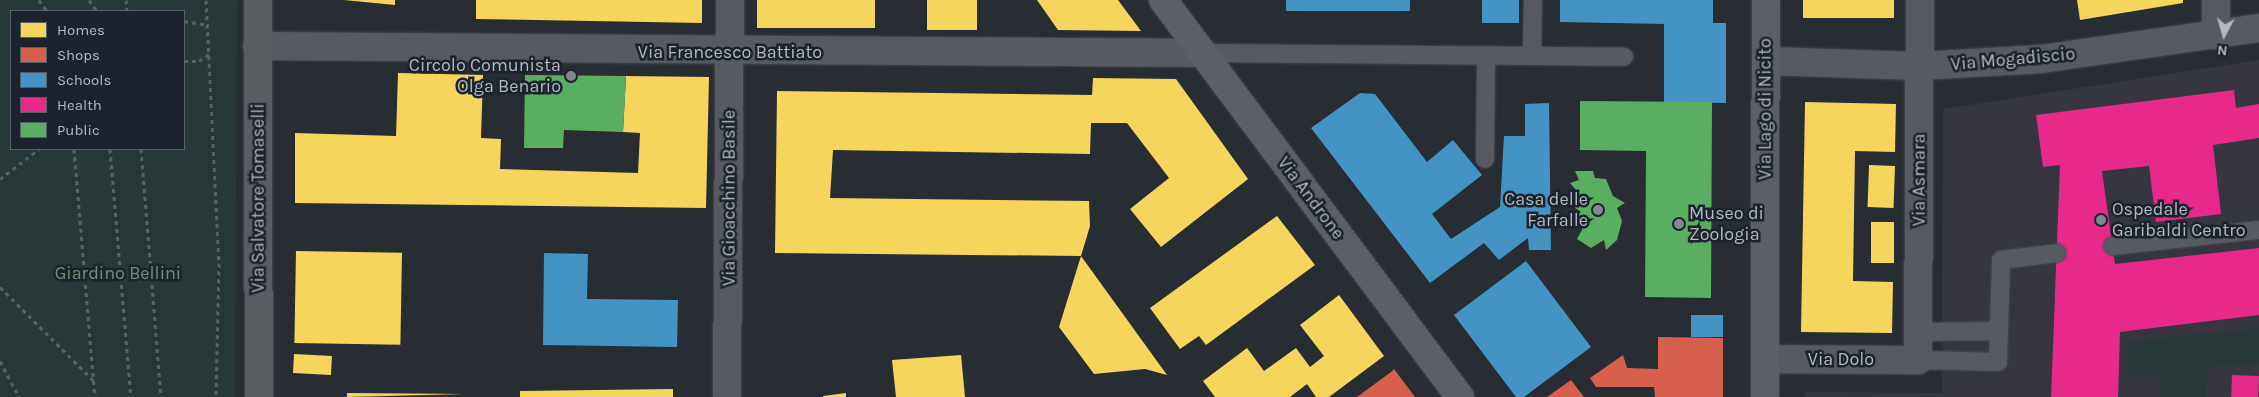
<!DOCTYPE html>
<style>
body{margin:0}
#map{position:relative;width:2259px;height:397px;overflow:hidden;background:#282d33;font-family:Karla,sans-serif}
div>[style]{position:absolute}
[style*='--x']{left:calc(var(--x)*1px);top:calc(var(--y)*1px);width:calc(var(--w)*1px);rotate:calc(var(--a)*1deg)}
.medical>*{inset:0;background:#353640}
.green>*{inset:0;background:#283839}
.homes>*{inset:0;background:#f6d55c;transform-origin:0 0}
.shops>*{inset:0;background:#d6604d}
.schools>*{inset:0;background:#4393c3;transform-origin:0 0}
.health>*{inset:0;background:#e7298a;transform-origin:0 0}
.public>*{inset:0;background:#5aae61}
.path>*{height:3px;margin-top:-1.5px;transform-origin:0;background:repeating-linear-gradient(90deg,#5b6064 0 4px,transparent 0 8px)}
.roads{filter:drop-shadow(0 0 1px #46494e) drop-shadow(0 0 1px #46494e)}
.service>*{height:18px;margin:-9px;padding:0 9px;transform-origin:9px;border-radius:9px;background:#575b61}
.minor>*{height:28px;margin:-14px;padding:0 14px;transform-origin:14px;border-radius:14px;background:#575b61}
.secondary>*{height:28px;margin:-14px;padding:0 14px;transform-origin:14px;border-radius:14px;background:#5c5f65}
.primary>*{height:28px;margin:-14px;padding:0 14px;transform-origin:14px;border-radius:14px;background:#5a5d62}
.dots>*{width:14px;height:14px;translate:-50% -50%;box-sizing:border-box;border:2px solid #1c232c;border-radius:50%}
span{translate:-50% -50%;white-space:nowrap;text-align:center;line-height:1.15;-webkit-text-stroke:5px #1c232c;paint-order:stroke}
.street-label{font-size:18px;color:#b2b9c3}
.poi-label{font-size:18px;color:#b2b9c3}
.right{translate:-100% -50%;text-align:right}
.left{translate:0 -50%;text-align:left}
.park-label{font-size:18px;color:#6c9273}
.legend{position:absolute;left:10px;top:10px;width:175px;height:140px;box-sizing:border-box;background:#1c232c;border:1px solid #585f68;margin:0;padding:6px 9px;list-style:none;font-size:15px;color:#b2b9c3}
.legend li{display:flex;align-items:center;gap:10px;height:25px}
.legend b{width:25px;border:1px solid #585f68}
.north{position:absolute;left:2199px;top:10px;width:50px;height:50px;-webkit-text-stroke:4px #1c232c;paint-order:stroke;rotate:186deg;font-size:14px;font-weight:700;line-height:20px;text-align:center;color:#b2b9c3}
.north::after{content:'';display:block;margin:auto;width:18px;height:22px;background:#b2b9c3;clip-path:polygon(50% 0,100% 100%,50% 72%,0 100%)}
</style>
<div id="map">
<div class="medical">
<i style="clip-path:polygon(2259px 60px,2259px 397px,1805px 397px,1805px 392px,1942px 393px,1943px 109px)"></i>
</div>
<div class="green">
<i style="clip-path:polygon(evenodd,0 0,237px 0,235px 397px,0 397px,0 0,11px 11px,184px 11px,184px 149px,11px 149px,11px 11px)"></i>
<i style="clip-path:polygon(2259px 328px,2259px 364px,2208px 367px,2206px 397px,2160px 397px,2161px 375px,2129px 377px,2128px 341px)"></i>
</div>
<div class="homes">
<i style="clip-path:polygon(344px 0,395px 0,395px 5px)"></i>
<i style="clip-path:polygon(476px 0,702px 0,702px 23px,476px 19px)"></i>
<i style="left:757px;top:0;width:118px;height:28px"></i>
<i style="left:927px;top:0;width:50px;height:30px"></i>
<i style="clip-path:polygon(1037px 0,1118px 0,1141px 31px,1058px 30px)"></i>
<i style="left:1803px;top:0;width:91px;height:18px"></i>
<i style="clip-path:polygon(2077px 0,2183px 0,2183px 3px,2080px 20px)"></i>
<i style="clip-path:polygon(398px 73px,483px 75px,481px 138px,501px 139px,500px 169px,638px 173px,640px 133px,623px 132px,626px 76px,709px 77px,706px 208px,295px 203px,295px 133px,396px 136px)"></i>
<i style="clip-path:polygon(1093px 78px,1176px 79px,1248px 179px,1161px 247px,1130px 209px,1169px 178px,1127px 123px,1091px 123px,1090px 154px,833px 150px,830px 198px,1089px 201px,1090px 226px,1081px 256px,775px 253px,777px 91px,1092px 95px)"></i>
<i style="clip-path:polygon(1805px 102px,1896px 104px,1895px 152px,1855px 151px,1853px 281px,1893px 282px,1892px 333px,1801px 332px)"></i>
<i style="left:1869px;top:165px;width:26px;height:42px;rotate:2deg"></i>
<i style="clip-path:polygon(1277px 216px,1315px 265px,1206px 345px,1199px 336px,1180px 349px,1150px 308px)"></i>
<i style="left:1871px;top:222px;width:23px;height:41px"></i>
<i style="left:296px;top:251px;width:106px;height:92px;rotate:1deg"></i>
<i style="clip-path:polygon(1081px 256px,1167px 375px,1145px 369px,1094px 374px,1059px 327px)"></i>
<i style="clip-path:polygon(1339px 295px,1384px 356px,1329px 397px,1316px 397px,1307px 384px,1290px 397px,1215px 397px,1203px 381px,1247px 348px,1264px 371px,1296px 348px,1310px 367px,1324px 356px,1300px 325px)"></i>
<i style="left:294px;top:354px;width:38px;height:19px;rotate:3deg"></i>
<i style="clip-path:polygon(961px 355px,965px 397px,896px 397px,892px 360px)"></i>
<i style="clip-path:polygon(673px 389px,673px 397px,520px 397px,520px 391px)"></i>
<i style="clip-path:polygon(347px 393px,465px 394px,347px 397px)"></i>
<i style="clip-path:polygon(846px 393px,846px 397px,823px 397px,823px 396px)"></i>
</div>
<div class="shops">
<i style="clip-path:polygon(1658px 337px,1723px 338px,1723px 397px,1655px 397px,1654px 387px,1596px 387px,1590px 378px,1623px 355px,1627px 368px,1658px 369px)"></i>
<i style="clip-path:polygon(1394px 369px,1415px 397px,1357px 397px,1391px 372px)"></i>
<i style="clip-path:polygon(1571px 380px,1584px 397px,1547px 397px)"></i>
</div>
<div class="schools">
<i style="left:1286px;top:0;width:124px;height:11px"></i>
<i style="left:1482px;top:0;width:37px;height:23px"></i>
<i style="clip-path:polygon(1560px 0,1713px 0,1713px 23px,1726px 23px,1726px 103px,1664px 102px,1664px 24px,1560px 22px)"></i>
<i style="clip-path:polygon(1360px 93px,1375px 94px,1427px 162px,1453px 140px,1482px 175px,1432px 214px,1451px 239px,1500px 207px,1504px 136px,1525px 136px,1525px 104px,1549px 103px,1551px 250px,1529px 250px,1528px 238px,1499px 260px,1484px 243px,1430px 283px,1311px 128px)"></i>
<i style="clip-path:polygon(544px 253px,588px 254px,587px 299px,678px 300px,677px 347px,543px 345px)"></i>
<i style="clip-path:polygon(1526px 261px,1591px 347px,1524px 397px,1516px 397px,1454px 315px)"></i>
<i style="left:1691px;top:315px;width:32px;height:22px"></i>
</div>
<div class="health">
<i style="clip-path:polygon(2234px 90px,2236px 108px,2259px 104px,2259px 138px,2213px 145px,2221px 214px,2156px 222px,2149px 166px,2102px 171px,2115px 264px,2259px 248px,2259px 315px,2120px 332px,2118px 397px,2051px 397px,2060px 165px,2043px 167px,2036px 115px)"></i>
<i style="left:2232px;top:375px;width:27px;height:22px;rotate:2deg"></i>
</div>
<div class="public">
<i style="clip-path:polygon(525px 75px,626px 76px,623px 132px,564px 130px,563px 148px,524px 148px)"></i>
<i style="clip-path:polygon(1580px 101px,1712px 102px,1711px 298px,1645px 297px,1646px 151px,1580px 150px)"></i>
<i style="clip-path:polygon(1575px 171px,1593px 171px,1595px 178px,1606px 179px,1613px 196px,1625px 203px,1617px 208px,1622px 221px,1617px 240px,1606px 250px,1604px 240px,1591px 248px,1577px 239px,1583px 228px,1571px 218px,1581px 212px,1565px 201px,1576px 190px,1570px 183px,1579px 180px)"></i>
</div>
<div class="path">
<i style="--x:39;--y:0;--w:14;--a:54"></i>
<i style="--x:89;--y:0;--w:14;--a:54"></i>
<i style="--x:126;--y:0;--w:11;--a:85"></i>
<i style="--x:206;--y:0;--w:263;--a:87.2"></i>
<i style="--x:219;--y:263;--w:134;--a:91.3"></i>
<i style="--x:184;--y:21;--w:25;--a:9"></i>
<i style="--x:184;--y:61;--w:15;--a:0"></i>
<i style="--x:199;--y:61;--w:14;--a:-34"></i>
<i style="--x:74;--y:149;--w:249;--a:85.2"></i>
<i style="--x:110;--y:149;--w:249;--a:85.2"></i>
<i style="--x:141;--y:149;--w:249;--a:85.4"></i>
<i style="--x:0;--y:179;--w:49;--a:-37.6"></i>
<i style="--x:0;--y:287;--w:132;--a:45"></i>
<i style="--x:0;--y:361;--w:41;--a:62.2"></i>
</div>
<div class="roads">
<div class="service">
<i style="--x:1203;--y:53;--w:421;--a:0.5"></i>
<i style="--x:1532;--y:56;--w:56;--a:-89"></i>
<i style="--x:1485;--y:159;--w:103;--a:-89.4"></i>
<i style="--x:2113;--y:246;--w:147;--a:-6.3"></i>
<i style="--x:1918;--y:332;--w:81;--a:-0.7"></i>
<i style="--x:1918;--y:360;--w:80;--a:1.4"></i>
<i style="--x:1998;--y:362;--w:102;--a:-88.3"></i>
<i style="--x:2001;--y:260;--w:56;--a:-7.1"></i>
</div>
<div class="minor">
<i style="--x:2216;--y:0;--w:35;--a:90"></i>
<i style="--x:257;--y:46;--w:946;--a:0.42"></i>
<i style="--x:1766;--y:61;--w:153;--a:1.9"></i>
<i style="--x:1919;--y:66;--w:54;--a:-3.2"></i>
<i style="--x:1973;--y:63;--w:68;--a:-3.4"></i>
<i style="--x:2041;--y:59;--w:220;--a:-8.1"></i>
<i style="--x:1765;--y:359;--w:153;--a:0.4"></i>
<i style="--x:1918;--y:360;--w:360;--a:-89.7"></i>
<i style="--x:727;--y:397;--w:397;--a:-89.6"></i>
</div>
<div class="secondary">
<i style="--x:1163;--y:0;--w:496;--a:53.2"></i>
<i style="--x:1765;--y:397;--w:397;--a:-89.9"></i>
</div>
<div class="primary">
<i style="--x:258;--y:0;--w:397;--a:89.9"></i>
</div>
</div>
<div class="dots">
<i style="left:571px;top:76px;background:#828891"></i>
<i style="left:1598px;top:210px;background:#828891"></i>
<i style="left:2101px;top:220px;background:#828891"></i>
<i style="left:1679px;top:224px;background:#828891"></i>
</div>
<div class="street-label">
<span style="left:730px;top:52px">Via Francesco Battiato</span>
<span style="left:2013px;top:59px;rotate:-5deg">Via Mogadiscio</span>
<span style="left:1765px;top:109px;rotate:-90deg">Via Lago di Nicito</span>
<span style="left:1919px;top:180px;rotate:-90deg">Via Asmara</span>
<span style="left:258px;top:198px;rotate:-90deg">Via Salvatore Tomaselli</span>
<span style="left:729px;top:198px;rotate:-90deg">Via Gioacchino Basile</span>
<span style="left:1311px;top:198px;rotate:53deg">Via Androne</span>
<span style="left:1841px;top:359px">Via Dolo</span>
</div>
<div class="poi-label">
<span class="right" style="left:561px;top:76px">Circolo Comunista<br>Olga Benario</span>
<span class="right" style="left:1588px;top:210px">Casa delle<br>Farfalle</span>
<span class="left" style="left:2112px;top:220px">Ospedale<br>Garibaldi Centro</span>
<span class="left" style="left:1689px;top:224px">Museo di<br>Zoologia</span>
</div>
<div class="park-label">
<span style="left:118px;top:273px">Giardino Bellini</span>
</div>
<ul class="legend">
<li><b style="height:14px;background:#f6d55c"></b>Homes</li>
<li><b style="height:14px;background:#d6604d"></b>Shops</li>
<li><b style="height:14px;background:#4393c3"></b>Schools</li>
<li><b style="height:14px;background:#e7298a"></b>Health</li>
<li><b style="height:14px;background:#5aae61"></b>Public</li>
</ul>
<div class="north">N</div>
</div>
